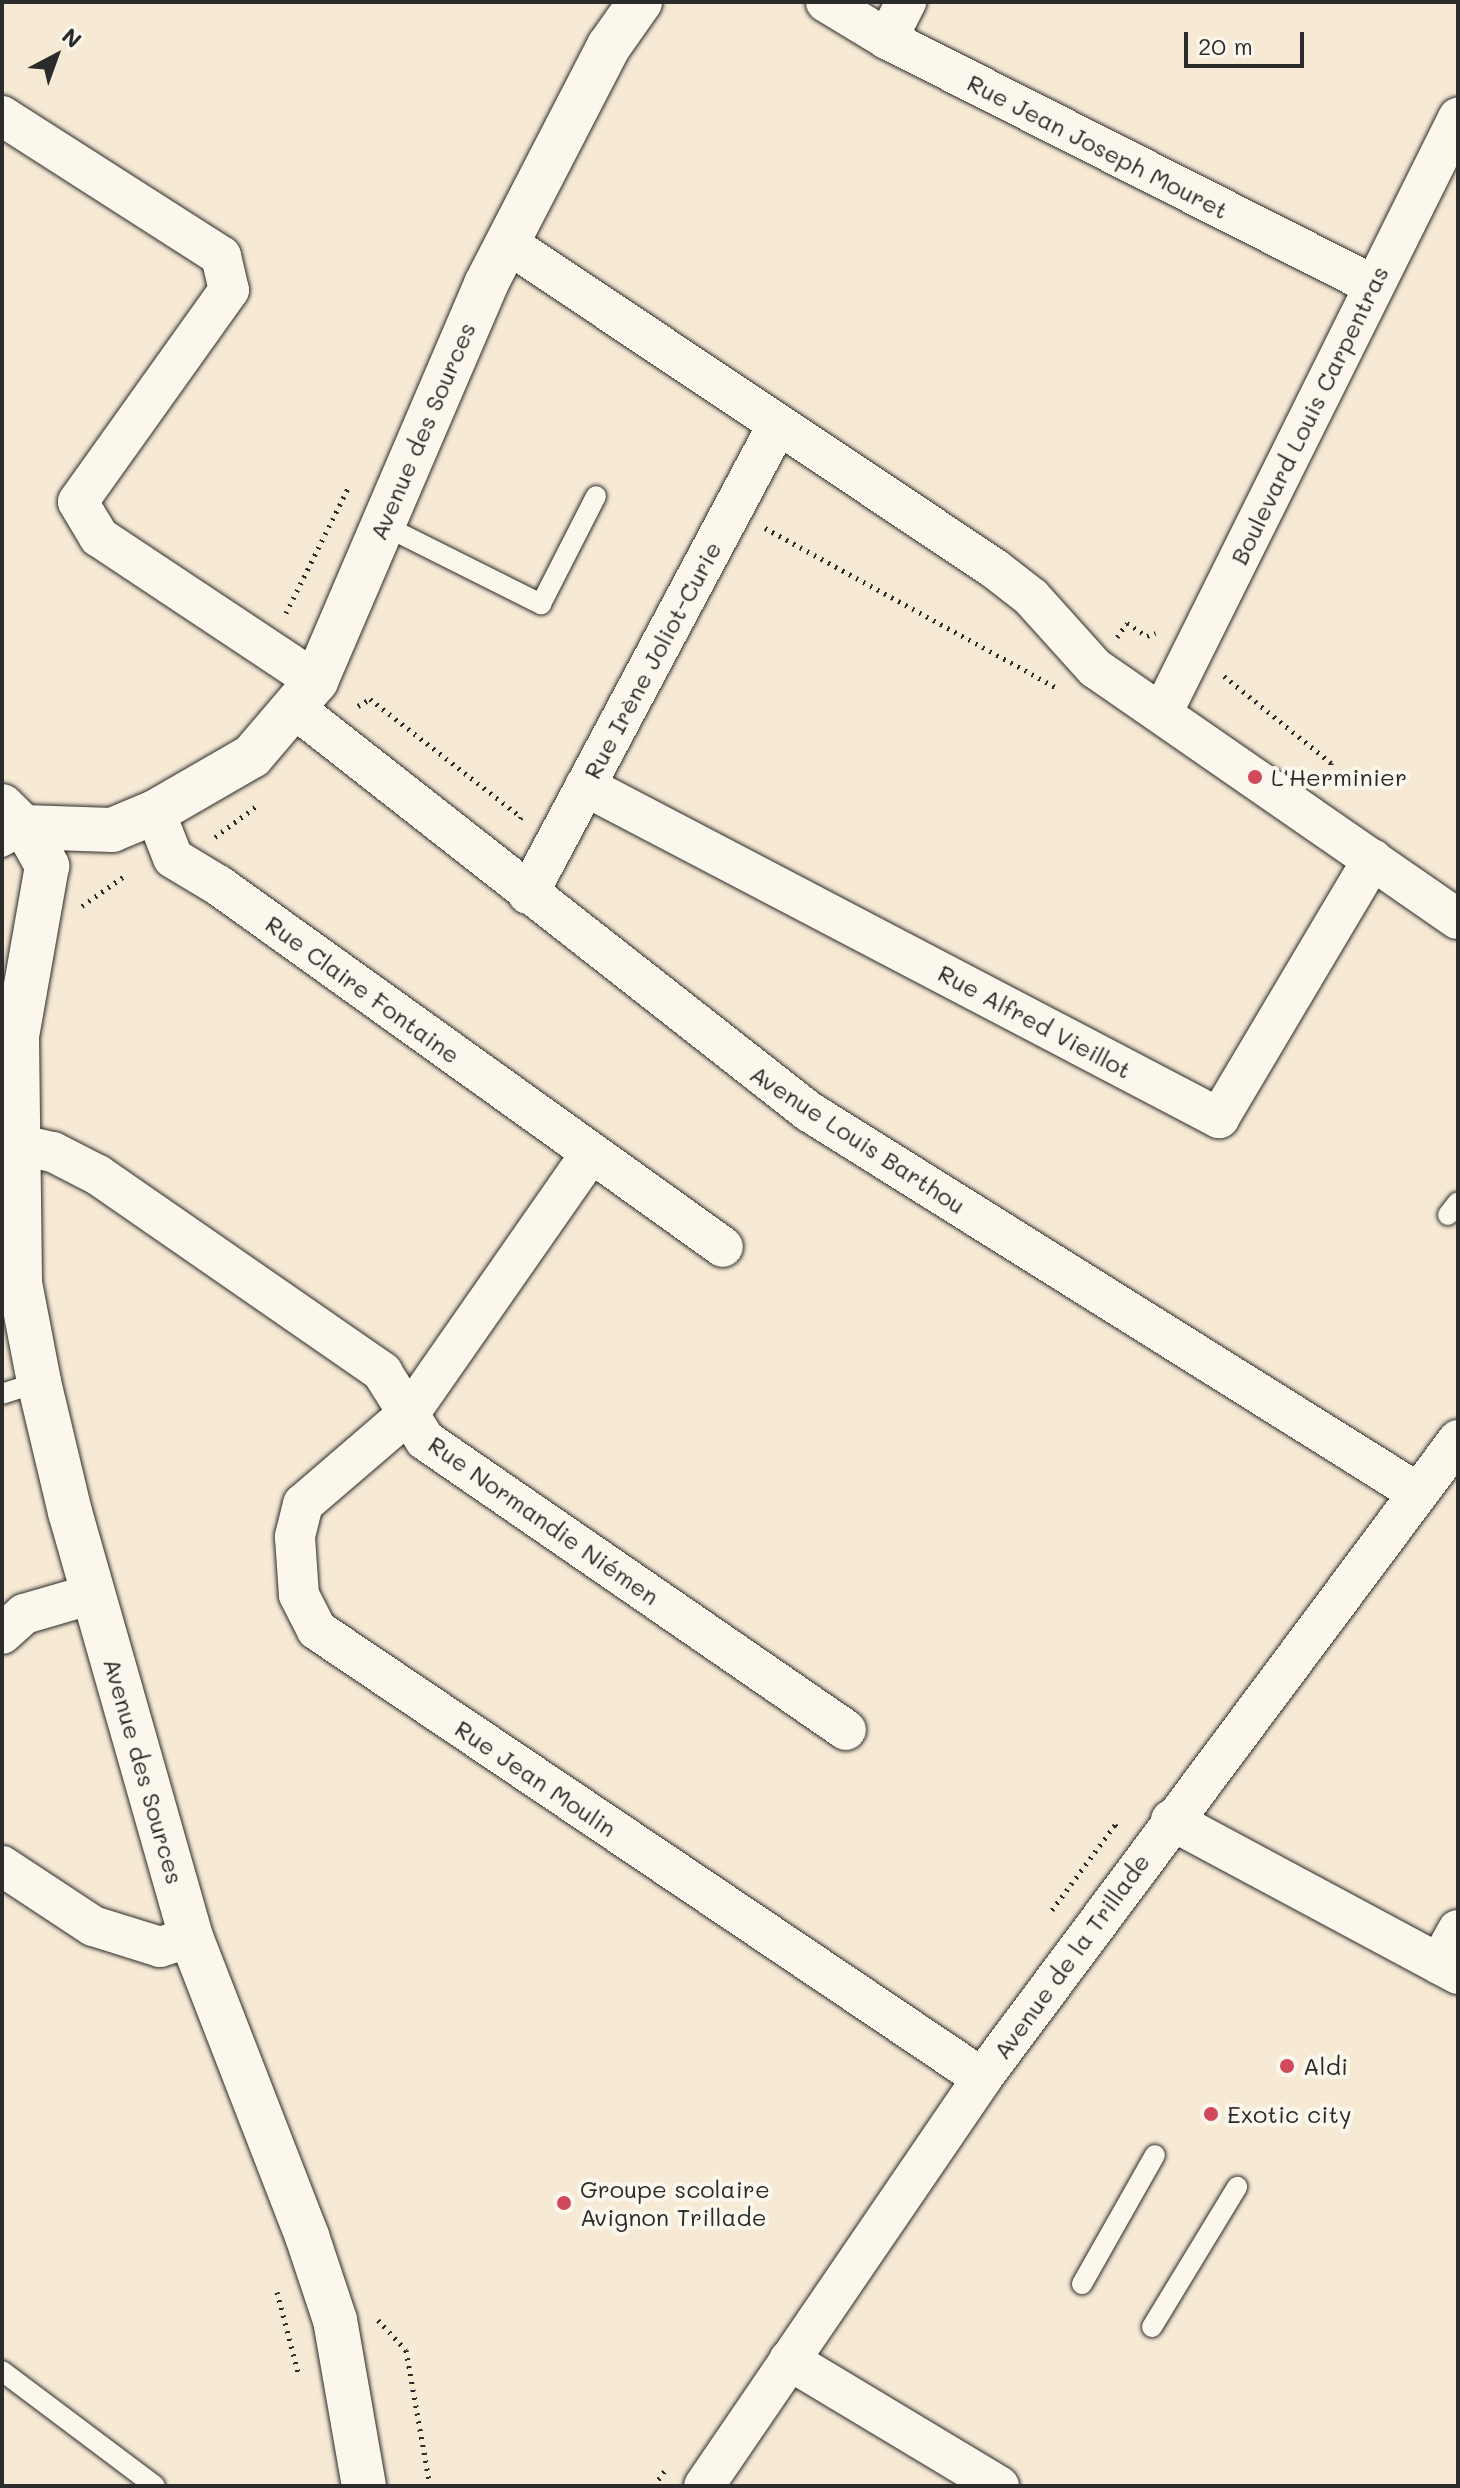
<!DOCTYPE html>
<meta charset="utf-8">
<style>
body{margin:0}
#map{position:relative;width:1460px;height:2488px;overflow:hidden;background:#f7ead5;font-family:Mali,sans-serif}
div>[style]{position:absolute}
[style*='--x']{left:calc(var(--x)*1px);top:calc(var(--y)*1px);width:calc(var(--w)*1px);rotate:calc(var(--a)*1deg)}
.path>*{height:5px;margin-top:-2.5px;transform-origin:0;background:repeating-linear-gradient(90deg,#2b2b2b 0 2px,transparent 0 8px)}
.roads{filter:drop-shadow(0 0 2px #2b2b2b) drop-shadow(0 0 2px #2b2b2b)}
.service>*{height:20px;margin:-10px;padding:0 10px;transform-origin:10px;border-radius:10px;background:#fbf7ec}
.minor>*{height:40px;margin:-20px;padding:0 20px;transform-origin:20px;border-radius:20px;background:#fbf7ec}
.tertiary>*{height:44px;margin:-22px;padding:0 22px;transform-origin:22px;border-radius:22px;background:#fbf7ec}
.dots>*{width:22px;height:22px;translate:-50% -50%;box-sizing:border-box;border:4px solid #fbf7ec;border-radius:50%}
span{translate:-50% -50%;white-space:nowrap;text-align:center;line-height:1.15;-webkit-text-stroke:8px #fbf7ec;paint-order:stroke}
.street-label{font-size:24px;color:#2b2b2b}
.poi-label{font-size:24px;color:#2b2b2b}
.left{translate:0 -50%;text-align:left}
.frame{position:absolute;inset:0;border:4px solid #2b2b2b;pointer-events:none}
.north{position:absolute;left:16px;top:16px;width:80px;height:80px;-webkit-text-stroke:6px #fbf7ec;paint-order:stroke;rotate:41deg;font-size:22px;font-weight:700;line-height:32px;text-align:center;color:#2b2b2b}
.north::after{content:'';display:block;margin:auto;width:28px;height:36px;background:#2b2b2b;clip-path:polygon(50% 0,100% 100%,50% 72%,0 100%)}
.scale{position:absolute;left:1184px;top:32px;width:120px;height:36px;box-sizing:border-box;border:4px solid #2b2b2b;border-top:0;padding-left:10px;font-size:24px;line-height:28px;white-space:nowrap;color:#2b2b2b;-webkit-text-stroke:6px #fbf7ec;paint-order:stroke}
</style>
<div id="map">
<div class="path">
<i style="--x:765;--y:528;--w:331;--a:28.7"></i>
<i style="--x:286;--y:613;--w:142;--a:-63.6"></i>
<i style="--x:1117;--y:637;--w:17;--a:-54"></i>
<i style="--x:1127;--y:623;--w:24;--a:33"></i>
<i style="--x:1147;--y:636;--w:9;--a:-21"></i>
<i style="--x:1224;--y:676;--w:138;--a:39.1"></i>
<i style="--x:1331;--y:763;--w:20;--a:90"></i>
<i style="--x:358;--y:706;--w:14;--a:-30"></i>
<i style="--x:370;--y:699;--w:192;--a:38"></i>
<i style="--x:521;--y:817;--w:4;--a:117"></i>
<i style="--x:215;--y:837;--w:54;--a:-36.7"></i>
<i style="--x:82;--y:906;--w:55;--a:-35.4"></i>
<i style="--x:1052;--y:1910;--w:106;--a:-53.5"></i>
<i style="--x:1115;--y:1825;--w:4;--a:45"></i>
<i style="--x:277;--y:2292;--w:83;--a:75.3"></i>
<i style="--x:378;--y:2320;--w:41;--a:47"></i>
<i style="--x:406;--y:2350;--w:138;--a:80"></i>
<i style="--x:654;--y:2486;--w:19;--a:-55"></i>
</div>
<div class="roads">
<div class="service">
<i style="--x:383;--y:525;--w:177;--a:26.6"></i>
<i style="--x:541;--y:604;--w:121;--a:-63"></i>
<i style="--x:2;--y:847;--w:30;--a:-27"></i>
<i style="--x:1448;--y:1215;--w:16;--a:-52"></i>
<i style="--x:2;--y:1394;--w:39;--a:-18"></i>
<i style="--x:1082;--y:2284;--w:148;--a:-60.5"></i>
<i style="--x:1152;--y:2327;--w:164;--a:-58.7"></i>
<i style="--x:2;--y:2371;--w:191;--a:36.9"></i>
</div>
<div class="minor">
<i style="--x:826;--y:2;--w:71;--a:31.2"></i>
<i style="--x:887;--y:39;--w:545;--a:26.85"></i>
<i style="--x:887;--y:39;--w:42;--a:-62.8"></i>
<i style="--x:2;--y:116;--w:260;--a:32.6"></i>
<i style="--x:221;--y:256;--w:35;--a:77"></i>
<i style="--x:229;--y:290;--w:260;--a:125.5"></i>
<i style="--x:78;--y:502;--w:41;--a:59"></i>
<i style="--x:99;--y:537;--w:260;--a:33.6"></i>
<i style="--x:507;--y:243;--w:587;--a:33.74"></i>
<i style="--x:995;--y:569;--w:46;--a:37.9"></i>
<i style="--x:1031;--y:597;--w:96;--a:48"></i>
<i style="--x:1095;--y:668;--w:441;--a:34.7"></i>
<i style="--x:293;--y:707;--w:655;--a:38.11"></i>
<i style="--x:808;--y:1111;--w:720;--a:32.06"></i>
<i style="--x:1162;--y:713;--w:665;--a:-63.55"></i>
<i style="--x:585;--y:786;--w:716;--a:27.64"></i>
<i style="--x:1219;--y:1118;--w:301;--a:-59.3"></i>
<i style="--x:155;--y:812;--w:49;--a:68.6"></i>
<i style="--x:173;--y:858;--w:52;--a:31"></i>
<i style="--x:218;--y:885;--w:621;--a:35.63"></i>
<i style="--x:528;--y:894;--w:530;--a:-61.98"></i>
<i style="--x:17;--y:1144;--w:37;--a:13"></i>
<i style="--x:53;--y:1152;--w:51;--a:27.1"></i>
<i style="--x:98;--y:1175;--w:346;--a:34.7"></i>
<i style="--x:382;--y:1372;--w:80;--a:57.7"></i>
<i style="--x:425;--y:1440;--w:511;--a:34.56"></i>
<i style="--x:591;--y:1153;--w:316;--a:124.9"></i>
<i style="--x:410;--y:1412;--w:141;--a:139.3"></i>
<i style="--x:303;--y:1504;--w:34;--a:104"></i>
<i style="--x:295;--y:1537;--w:58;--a:86.1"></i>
<i style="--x:299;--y:1595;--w:39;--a:63"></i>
<i style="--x:317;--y:1630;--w:802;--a:33.97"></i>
<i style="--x:2;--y:1634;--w:30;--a:-42"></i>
<i style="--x:24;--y:1614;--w:72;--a:-16.2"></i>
<i style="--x:1171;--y:1820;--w:326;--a:28.2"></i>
<i style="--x:2;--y:1866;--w:109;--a:33.4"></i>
<i style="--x:93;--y:1926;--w:70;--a:17.4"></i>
<i style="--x:160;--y:1947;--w:33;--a:-18"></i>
<i style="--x:1439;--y:1964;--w:39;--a:-61"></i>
<i style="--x:789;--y:2360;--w:245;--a:31"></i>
<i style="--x:704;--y:2486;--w:494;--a:-55.7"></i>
<i style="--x:982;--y:2078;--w:796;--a:-53.27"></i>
</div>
<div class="tertiary">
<i style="--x:2;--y:806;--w:38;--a:45"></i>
<i style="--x:29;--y:833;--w:38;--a:61"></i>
<i style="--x:47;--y:866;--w:173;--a:100"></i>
<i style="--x:17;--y:1036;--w:247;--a:89.3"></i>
<i style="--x:20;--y:1283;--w:101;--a:79.1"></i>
<i style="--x:39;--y:1382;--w:134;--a:76.6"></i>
<i style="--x:70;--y:1512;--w:442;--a:74.1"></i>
<i style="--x:191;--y:1937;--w:321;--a:68.8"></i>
<i style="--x:307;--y:2236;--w:89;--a:71.6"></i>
<i style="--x:335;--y:2320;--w:169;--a:80.1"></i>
<i style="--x:24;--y:827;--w:88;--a:2"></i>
<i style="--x:112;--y:830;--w:47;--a:-22.7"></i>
<i style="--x:155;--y:812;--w:112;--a:-30"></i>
<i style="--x:252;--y:756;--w:99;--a:-49.5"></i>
<i style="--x:316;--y:681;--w:432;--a:-66.8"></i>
<i style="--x:486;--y:284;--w:268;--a:-62.7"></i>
<i style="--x:609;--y:46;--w:54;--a:-54.8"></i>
</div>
</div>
<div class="dots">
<i style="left:1255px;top:777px;background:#d1495b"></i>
<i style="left:1287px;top:2066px;background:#d1495b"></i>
<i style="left:1211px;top:2114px;background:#d1495b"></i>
<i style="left:564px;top:2203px;background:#d1495b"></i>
</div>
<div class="street-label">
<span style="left:1098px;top:146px;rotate:27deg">Rue Jean Joseph Mouret</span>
<span style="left:1309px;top:415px;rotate:-64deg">Boulevard Louis Carpentras</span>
<span style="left:422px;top:431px;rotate:-67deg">Avenue des Sources</span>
<span style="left:652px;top:660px;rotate:-62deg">Rue Irène Joliot-Curie</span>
<span style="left:363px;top:989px;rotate:36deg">Rue Claire Fontaine</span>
<span style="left:1035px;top:1021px;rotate:28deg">Rue Alfred Vieillot</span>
<span style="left:858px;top:1139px;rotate:33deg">Avenue Louis Barthou</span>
<span style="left:544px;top:1520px;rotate:35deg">Rue Normandie Niémen</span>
<span style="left:144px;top:1771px;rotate:74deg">Avenue des Sources</span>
<span style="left:536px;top:1778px;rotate:34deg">Rue Jean Moulin</span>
<span style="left:1071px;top:1956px;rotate:-54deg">Avenue de la Trillade</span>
</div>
<div class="poi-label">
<span class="left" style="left:1271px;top:777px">L'Herminier</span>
<span class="left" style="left:1303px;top:2066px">Aldi</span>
<span class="left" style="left:1227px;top:2114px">Exotic city</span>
<span class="left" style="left:580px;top:2203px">Groupe scolaire<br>Avignon Trillade</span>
</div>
<div class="frame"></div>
<div class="north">N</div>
<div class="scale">20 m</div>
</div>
